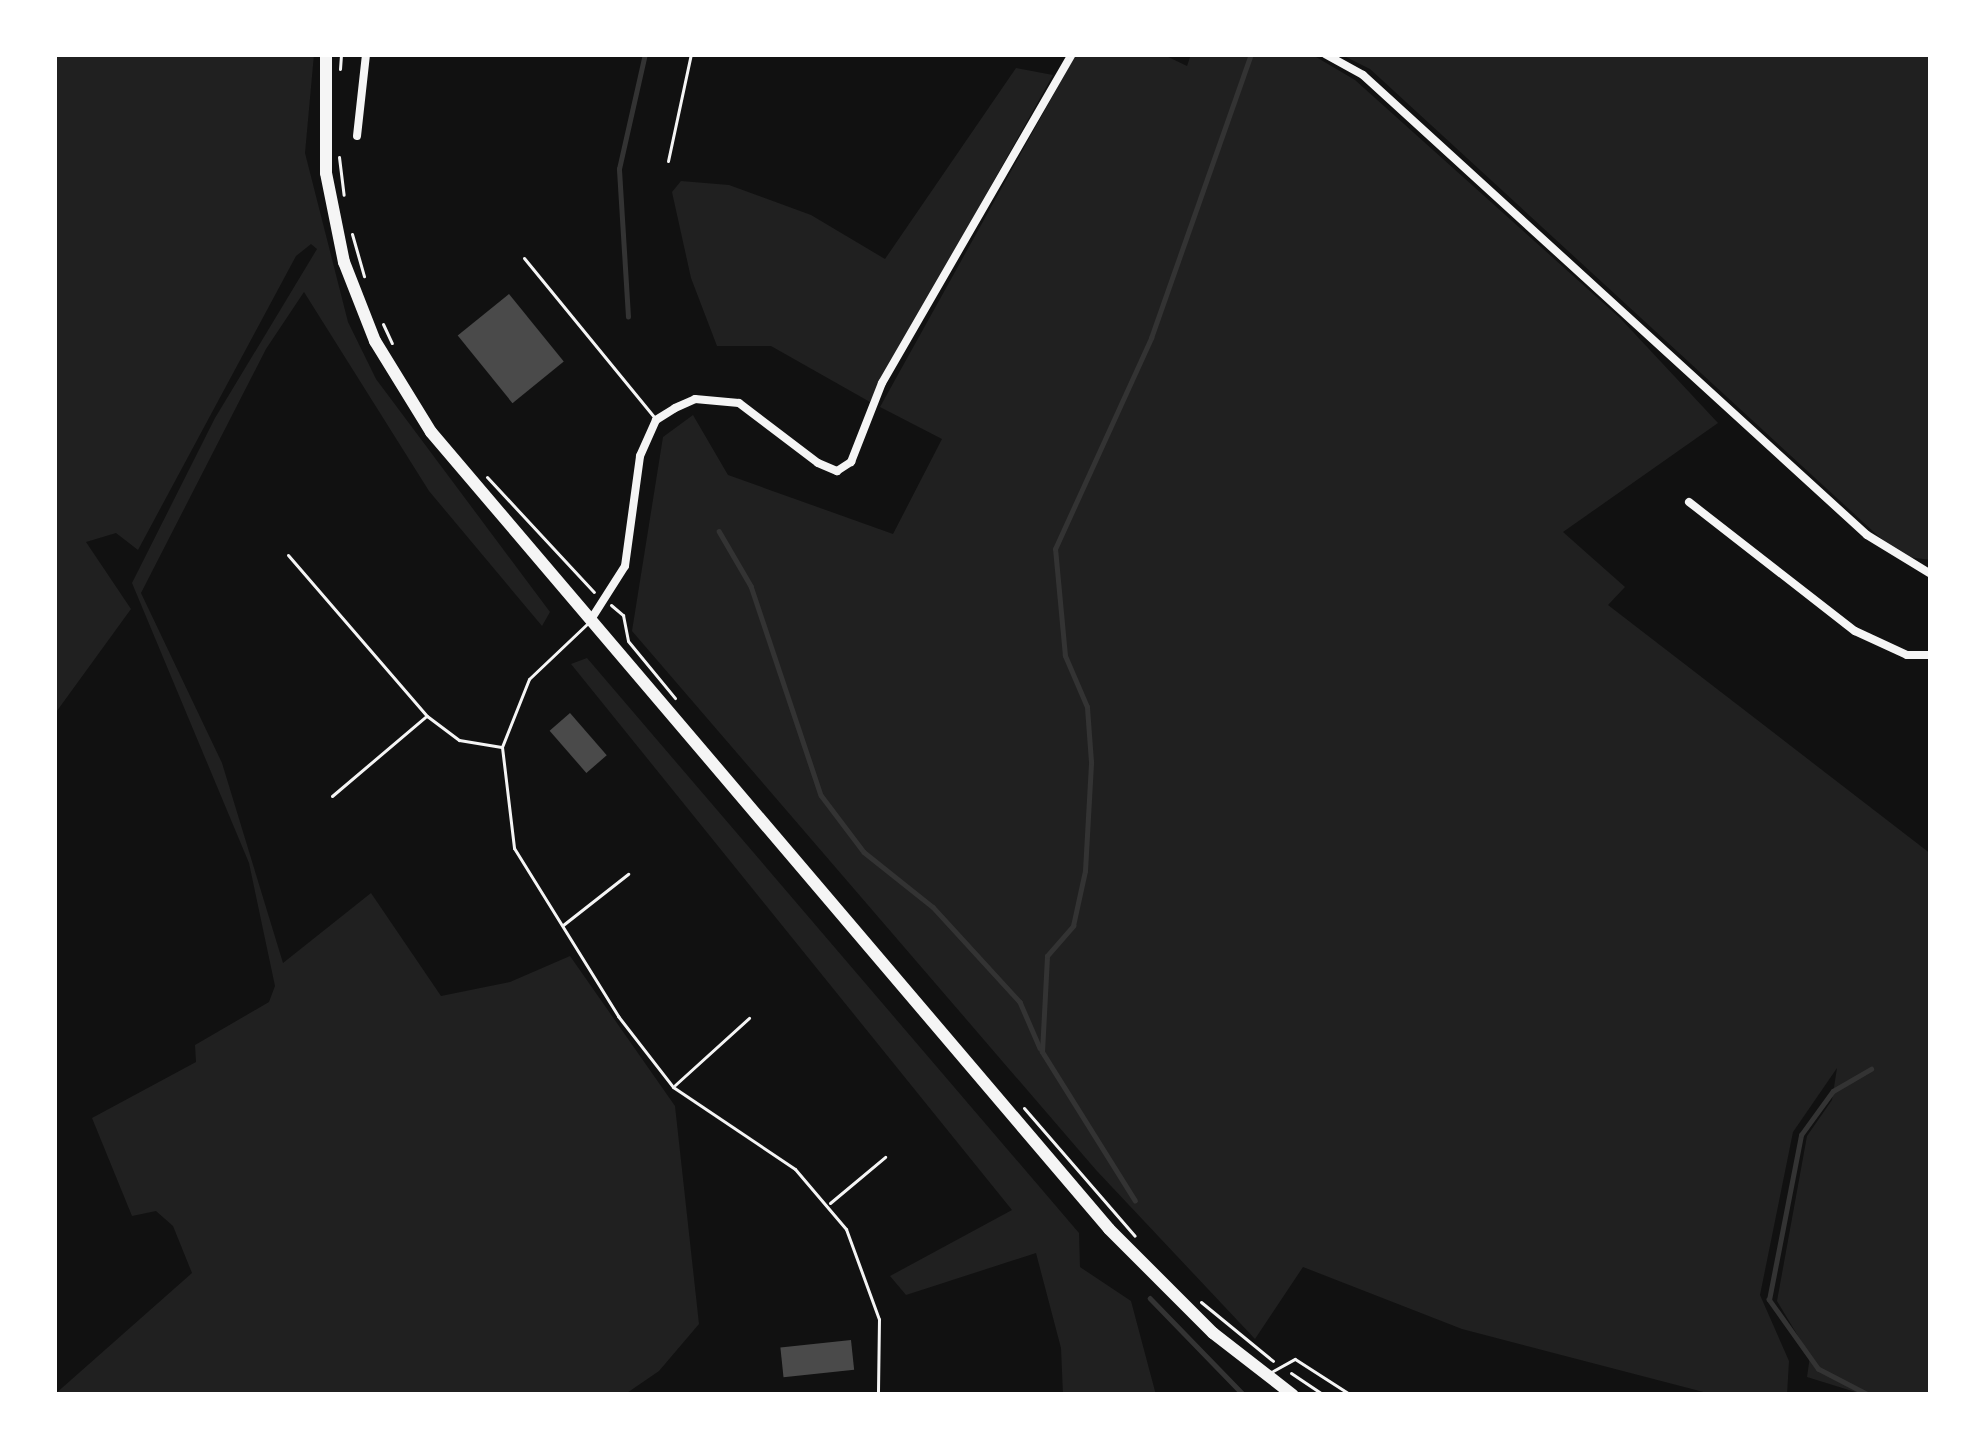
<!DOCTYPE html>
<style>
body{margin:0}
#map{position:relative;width:1985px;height:1449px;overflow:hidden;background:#111;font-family:Raleway,sans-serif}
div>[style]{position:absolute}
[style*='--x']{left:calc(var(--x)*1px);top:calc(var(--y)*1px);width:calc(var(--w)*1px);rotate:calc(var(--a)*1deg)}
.green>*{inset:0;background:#202020}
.stream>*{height:4.5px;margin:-2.25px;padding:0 2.25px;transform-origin:2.25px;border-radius:2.25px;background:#333}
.building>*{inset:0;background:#4a4a4a;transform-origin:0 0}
.path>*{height:3px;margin:-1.5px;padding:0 1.5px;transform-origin:1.5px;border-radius:1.5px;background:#f5f5f5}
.service>*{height:3px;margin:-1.5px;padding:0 1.5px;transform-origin:1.5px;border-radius:1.5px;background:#f5f5f5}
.minor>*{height:8px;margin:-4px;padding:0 4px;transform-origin:4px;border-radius:4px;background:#f5f5f5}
.primary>*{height:12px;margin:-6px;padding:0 6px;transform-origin:6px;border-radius:6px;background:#f5f5f5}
span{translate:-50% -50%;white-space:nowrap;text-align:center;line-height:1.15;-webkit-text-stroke:12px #fff;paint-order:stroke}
.frame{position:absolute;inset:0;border:57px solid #fff;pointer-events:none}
</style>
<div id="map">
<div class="green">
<i style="clip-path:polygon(54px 54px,314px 54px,305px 153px,348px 322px,376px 379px,550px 612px,542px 626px,429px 491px,304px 292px,266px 349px,141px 593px,222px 763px,283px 963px,371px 893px,441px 996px,510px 982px,570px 956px,675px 1106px,699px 1324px,659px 1371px,624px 1395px,54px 1395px,192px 1273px,173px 1226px,156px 1211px,132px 1216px,92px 1118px,196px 1062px,195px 1045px,269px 1002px,275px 986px,249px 863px,132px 583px,215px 418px,317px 249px,311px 244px,296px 256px,138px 550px,116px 533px,86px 542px,131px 609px,54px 715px)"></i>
<i style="clip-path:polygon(1076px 54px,1162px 54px,1187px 66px,1191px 54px,1311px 54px,1355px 80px,1620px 318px,1718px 423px,1563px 532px,1625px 587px,1608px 605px,1931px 854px,1931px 1395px,1865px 1395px,1807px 1377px,1810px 1356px,1777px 1301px,1807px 1136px,1832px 1100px,1837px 1068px,1793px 1132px,1760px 1295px,1789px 1361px,1787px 1395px,1715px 1395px,1462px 1329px,1303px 1267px,1255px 1339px,1096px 1170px,632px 631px,663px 437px,693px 415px,728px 475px,893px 534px,942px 439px,880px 407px)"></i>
<i style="clip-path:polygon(1340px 54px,1931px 54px,1931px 560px,1900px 556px,1370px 69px)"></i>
<i style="clip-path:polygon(1016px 68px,1053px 75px,870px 402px,771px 346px,717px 346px,691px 278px,672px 192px,681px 181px,729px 185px,811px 215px,885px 259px)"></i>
<i style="clip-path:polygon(587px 658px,1079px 1233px,1080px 1267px,1131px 1301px,1156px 1395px,1063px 1395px,1061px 1348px,1036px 1253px,906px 1295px,890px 1276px,1012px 1210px,571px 664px)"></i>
</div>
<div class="stream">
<i style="--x:628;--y:317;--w:148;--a:-93.5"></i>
<i style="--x:619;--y:169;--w:118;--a:-77.3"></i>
<i style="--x:719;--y:531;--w:64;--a:59.8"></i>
<i style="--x:751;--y:586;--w:220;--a:71.5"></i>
<i style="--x:821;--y:795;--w:71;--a:53"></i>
<i style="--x:864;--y:852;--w:88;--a:38.6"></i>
<i style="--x:933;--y:907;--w:129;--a:47.5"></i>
<i style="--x:1020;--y:1002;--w:50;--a:66.5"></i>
<i style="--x:1135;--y:1201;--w:176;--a:-122"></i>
<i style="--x:1042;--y:1052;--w:96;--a:-87"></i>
<i style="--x:1047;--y:956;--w:40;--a:-49"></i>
<i style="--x:1073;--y:926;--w:56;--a:-77.7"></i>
<i style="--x:1085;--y:871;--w:109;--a:-86.8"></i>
<i style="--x:1091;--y:762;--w:55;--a:-94.2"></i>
<i style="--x:1087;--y:707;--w:56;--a:-113.3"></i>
<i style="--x:1065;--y:656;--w:107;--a:-95.3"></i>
<i style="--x:1055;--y:549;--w:232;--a:-65.5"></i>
<i style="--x:1151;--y:338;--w:301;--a:-70.6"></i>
<i style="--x:1150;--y:1298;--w:135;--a:45.9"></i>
<i style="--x:1868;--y:1395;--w:56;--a:-152.5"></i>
<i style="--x:1818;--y:1369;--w:85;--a:-125.4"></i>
<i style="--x:1769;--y:1300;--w:168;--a:-79"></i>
<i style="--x:1801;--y:1135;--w:54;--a:-54"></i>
<i style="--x:1833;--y:1091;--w:44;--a:-30.1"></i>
</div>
<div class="building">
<i style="left:509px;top:294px;width:87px;height:66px;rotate:51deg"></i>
<i style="left:570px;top:713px;width:56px;height:27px;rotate:49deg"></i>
<i style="left:851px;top:1340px;width:30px;height:71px;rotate:84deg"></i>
</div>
<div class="path">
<i style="--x:340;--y:69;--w:15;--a:-86"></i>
<i style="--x:339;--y:157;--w:38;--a:83"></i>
<i style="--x:352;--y:234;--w:44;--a:74.1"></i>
<i style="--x:383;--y:324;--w:21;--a:65"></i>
<i style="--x:487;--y:477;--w:157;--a:47.1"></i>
<i style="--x:611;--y:605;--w:16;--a:40"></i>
<i style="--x:623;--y:615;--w:26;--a:79"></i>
<i style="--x:628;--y:641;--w:74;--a:50.5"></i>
<i style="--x:1024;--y:1108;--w:169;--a:49.1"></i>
<i style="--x:1201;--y:1302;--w:93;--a:39.3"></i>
<i style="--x:1291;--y:1373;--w:40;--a:34"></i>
</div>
<div class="service">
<i style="--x:668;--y:161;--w:109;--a:-77.9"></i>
<i style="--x:524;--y:258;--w:208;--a:50.7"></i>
<i style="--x:288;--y:555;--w:213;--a:49.2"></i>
<i style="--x:427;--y:716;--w:40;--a:37"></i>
<i style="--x:459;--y:740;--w:43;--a:9.5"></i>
<i style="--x:588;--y:623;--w:81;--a:136.5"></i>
<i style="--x:529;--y:679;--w:73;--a:111.7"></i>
<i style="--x:502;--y:747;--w:102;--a:83.2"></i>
<i style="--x:514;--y:848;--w:198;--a:58.2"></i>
<i style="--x:618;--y:1016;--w:90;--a:52.2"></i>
<i style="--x:673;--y:1087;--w:147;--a:33.9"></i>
<i style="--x:795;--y:1169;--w:79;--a:49.6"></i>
<i style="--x:846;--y:1229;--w:96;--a:69.9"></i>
<i style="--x:879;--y:1319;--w:76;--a:90.8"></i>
<i style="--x:332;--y:796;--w:122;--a:-40.3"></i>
<i style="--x:563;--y:925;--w:83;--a:-38.1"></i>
<i style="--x:675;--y:1085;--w:100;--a:-42.2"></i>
<i style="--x:830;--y:1203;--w:72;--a:-39.9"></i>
<i style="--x:1273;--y:1371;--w:25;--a:-29"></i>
<i style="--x:1295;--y:1359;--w:67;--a:32.7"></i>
</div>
<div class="minor">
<i style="--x:1325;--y:54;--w:43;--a:28.9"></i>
<i style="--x:1363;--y:75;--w:682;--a:42.39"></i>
<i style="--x:1867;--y:535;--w:75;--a:31.4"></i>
<i style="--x:357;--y:136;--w:82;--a:-83.7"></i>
<i style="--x:1689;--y:502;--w:210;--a:37.9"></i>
<i style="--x:1855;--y:631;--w:57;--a:24.8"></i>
<i style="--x:1907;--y:655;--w:24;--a:0"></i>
<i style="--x:590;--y:621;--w:65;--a:-57.5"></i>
<i style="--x:625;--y:566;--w:111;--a:-82.2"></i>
<i style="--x:640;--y:456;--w:39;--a:-66"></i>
<i style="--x:656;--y:420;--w:22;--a:-32"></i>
<i style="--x:675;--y:408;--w:22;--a:-24"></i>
<i style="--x:695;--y:399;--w:44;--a:5.2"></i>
<i style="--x:739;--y:403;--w:99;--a:37.2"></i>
<i style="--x:818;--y:463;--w:21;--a:23"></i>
<i style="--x:837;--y:471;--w:17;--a:-33"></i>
<i style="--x:851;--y:462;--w:85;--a:-68.6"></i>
<i style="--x:882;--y:383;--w:380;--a:-60"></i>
</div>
<div class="primary">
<i style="--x:326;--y:54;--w:119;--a:90"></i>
<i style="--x:326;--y:173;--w:91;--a:78.6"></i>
<i style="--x:344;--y:262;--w:85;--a:68.6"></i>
<i style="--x:375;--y:341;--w:107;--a:58.4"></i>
<i style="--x:431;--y:432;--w:1046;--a:49.61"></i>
<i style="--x:1109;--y:1229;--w:147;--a:45"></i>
<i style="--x:1213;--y:1333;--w:101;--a:37.8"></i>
</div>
<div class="frame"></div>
</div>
